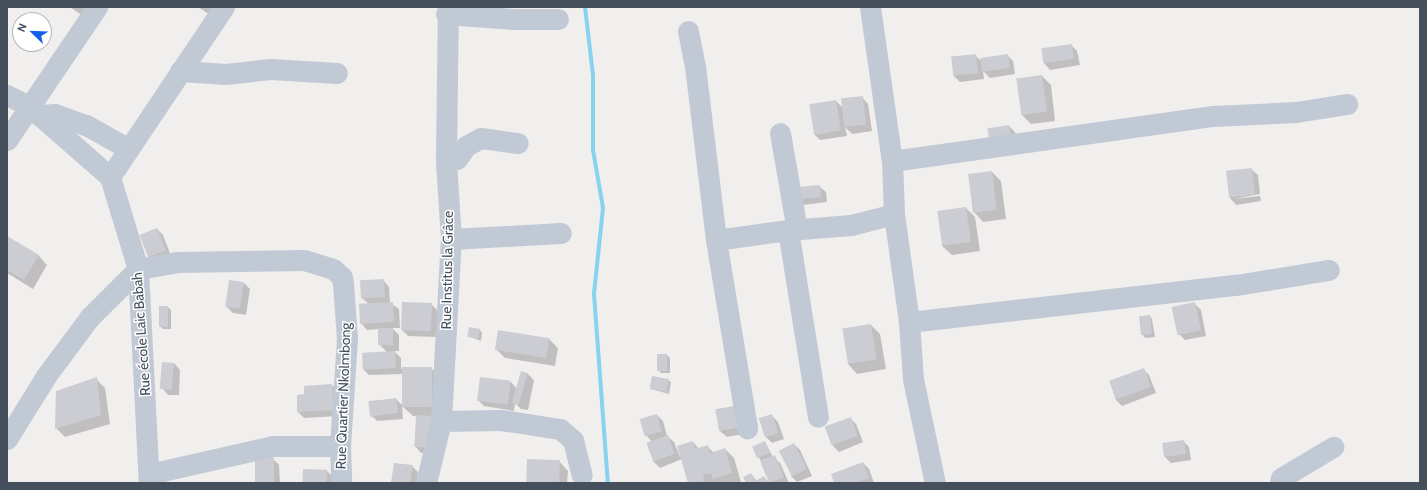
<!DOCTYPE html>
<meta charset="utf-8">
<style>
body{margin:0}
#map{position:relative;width:1427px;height:490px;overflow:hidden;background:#f1eeee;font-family:Cabin,sans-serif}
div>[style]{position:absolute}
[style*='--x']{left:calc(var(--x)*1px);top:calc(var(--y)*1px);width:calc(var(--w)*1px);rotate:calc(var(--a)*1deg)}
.shadow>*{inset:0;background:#0003}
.stream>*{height:4px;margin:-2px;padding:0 2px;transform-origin:2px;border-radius:2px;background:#86d2ef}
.building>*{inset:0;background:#cbcdd3;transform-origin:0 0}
.minor>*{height:21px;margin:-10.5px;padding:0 10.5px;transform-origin:10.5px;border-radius:10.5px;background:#c1c9d4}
span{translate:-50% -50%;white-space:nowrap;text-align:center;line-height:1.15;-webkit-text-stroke:3px #fff;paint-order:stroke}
.street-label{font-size:14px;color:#46505d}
.frame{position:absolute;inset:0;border:8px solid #46505d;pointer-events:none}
.north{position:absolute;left:12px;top:12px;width:40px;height:40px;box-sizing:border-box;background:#fff;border:1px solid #b5b9be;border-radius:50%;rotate:293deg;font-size:11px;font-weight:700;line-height:16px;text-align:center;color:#46505d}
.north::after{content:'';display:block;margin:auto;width:14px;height:18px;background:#1260e8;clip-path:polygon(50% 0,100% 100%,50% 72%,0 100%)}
</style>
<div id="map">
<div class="shadow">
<i style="clip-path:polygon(70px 7px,90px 7px,83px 16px)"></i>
<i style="clip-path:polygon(198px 7px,220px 7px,213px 17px)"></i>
<i style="clip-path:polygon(1071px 45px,1077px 51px,1080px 65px,1050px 70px,1044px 63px)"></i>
<i style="clip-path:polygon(1007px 55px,1013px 61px,1015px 74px,990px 78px,983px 71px,984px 79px,960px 82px,954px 76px,952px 58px,976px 56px,982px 62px)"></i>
<i style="clip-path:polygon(1042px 76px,1051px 85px,1055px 121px,1031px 124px,1022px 115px,1017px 79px)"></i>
<i style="clip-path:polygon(862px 97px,868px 104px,872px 131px,852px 134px,845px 127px,847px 136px,820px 140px,814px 134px,836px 101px,843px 108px)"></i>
<i style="clip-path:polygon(1009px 126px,1015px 132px,1017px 143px,996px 146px)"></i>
<i style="clip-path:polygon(1251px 169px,1258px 175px,1260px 194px,1234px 199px,1260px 196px,1261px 201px,1236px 205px,1230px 198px)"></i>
<i style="clip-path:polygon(992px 172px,1001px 181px,1006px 219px,983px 222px,974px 212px)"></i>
<i style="clip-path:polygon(819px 186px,826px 192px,827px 202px,803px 205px,797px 199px)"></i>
<i style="clip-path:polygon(966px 208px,975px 217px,980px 251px,952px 255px,942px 246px)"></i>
<i style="clip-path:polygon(157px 229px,163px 235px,171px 256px,154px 262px,148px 256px)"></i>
<i style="clip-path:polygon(7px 237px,38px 255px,47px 265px,33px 289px,7px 273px)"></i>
<i style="clip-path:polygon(383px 280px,389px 287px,390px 303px,399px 309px,400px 328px,392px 328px,399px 335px,399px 351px,394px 351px,401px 358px,401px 369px,431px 368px,440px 377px,436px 453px,421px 453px,415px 446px,417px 416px,413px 416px,402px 406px,403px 419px,377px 421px,371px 415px,369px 401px,396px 399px,403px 406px,403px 374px,369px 375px,363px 369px,387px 352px,379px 344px,379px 329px,367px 330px,361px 323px,369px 304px,362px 298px)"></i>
<i style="clip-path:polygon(244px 283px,250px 289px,246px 315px,233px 313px,227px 307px)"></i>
<i style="clip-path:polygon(431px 304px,438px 311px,436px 337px,408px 336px,402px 330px)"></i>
<i style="clip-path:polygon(1195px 304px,1201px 310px,1206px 336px,1185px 340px,1179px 334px,1174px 308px)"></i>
<i style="clip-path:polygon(168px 307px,171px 310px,171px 329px,163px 329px,160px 326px)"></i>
<i style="clip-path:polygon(1150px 316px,1152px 319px,1155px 337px,1145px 338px,1143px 335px)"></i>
<i style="clip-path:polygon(871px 325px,880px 334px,886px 369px,857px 374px,848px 364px)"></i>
<i style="clip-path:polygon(480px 330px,482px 333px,481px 341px,468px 336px)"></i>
<i style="clip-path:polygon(549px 339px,558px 348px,555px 366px,505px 358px,496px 349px)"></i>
<i style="clip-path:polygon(658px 355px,667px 355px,670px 358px,670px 373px,661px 373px,658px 370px)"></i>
<i style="clip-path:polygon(174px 363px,180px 370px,179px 395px,168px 395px,162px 388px)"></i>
<i style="clip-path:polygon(1143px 369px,1149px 375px,1156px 393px,1122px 406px,1116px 400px,1110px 382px)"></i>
<i style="clip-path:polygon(522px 373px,528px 374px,534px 380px,528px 410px,521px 409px,515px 403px,514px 411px,484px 406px,478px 400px,511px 382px,518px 390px)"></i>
<i style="clip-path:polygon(96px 379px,105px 388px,110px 424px,65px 437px,56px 428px)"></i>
<i style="clip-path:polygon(668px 380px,671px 382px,669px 394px,651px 389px)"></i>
<i style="clip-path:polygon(332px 385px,338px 391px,339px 416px,304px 418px,298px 412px,305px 395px)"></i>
<i style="clip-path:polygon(717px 410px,743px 434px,727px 437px,720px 431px)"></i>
<i style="clip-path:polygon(657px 415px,663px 421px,667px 436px,674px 442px,680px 457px,693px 442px,699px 449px,707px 446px,714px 453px,725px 449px,734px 458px,741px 482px,689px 483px,682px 459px,660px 468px,654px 462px,652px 442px,646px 435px)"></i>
<i style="clip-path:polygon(772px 416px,778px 422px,784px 439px,772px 443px,766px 437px)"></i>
<i style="clip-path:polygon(850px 418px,856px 424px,863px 442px,839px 452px,833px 446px,826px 428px)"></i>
<i style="clip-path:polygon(1183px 441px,1189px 447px,1191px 460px,1171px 463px,1165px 457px)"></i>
<i style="clip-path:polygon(765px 442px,773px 457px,780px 463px,789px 483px,771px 483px,762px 462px,766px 458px,761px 461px,753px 447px)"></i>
<i style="clip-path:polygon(794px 444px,800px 450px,812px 476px,797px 482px,791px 476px)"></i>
<i style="clip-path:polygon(273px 459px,279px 465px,280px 483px,256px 483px)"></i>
<i style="clip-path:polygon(559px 461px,568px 471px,567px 483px,527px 483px)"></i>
<i style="clip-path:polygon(863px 463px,869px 469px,874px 483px,835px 483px)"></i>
<i style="clip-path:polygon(412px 466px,418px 472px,417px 483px,392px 483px)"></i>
<i style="clip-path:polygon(327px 471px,333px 477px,333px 483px,303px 483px)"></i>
<i style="clip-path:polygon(751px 474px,757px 481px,764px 477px,769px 483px,747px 483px)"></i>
</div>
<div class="stream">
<i style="--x:585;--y:7;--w:68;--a:83.3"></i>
<i style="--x:593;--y:75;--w:75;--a:90"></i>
<i style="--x:593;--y:150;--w:59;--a:80.2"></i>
<i style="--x:603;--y:208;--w:86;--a:96"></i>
<i style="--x:594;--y:294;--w:190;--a:85.8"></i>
</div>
<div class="building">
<i style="left:1072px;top:44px;width:15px;height:31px;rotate:82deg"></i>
<i style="left:976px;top:54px;width:19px;height:25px;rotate:84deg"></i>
<i style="left:1008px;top:54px;width:14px;height:28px;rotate:82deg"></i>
<i style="left:1042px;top:75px;width:37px;height:26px;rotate:82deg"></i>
<i style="left:863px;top:96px;width:29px;height:22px;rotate:84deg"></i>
<i style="left:836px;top:100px;width:31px;height:27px;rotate:81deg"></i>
<i style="left:1009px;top:125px;width:12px;height:22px;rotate:81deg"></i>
<i style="left:1252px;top:168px;width:27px;height:26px;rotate:84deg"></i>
<i style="left:992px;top:171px;width:39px;height:24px;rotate:83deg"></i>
<i style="left:820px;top:185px;width:12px;height:25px;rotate:85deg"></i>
<i style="left:966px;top:207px;width:35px;height:29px;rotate:82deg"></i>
<i style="left:157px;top:228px;width:24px;height:19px;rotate:68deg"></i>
<i style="clip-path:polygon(7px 236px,39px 255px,24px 280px,7px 270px)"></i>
<i style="left:384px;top:279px;width:18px;height:24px;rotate:87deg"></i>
<i style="left:229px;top:280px;width:15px;height:27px;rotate:8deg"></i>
<i style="left:393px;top:302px;width:20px;height:34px;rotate:87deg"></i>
<i style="left:402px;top:302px;width:30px;height:28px;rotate:2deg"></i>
<i style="left:1195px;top:302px;width:29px;height:24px;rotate:78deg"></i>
<i style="left:159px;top:306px;width:9px;height:21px"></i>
<i style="left:1150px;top:315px;width:19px;height:11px;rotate:84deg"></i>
<i style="left:871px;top:324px;width:36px;height:29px;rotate:81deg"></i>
<i style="left:469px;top:327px;width:11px;height:10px;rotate:10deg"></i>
<i style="left:378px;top:328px;width:15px;height:17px"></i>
<i style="left:498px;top:330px;width:52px;height:20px;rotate:9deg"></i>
<i style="left:395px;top:351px;width:17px;height:33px;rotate:87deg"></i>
<i style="left:657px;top:354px;width:10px;height:17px"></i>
<i style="left:162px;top:362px;width:12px;height:27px;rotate:5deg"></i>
<i style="left:432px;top:367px;width:40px;height:30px;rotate:90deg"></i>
<i style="left:1144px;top:368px;width:20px;height:37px;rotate:70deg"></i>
<i style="left:521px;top:371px;width:7px;height:33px;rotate:16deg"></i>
<i style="left:652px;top:376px;width:17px;height:13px;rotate:10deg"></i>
<i style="clip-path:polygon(97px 377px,101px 415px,55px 429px,56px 391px)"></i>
<i style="left:480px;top:377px;width:31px;height:24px;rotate:7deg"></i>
<i style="clip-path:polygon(332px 384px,334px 410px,297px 412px,297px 395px,304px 394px,304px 386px)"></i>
<i style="left:396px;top:398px;width:15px;height:28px;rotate:82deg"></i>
<i style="left:734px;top:406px;width:22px;height:19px;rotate:80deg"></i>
<i style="left:657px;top:414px;width:18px;height:18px;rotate:74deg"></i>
<i style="left:772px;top:414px;width:20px;height:14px;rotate:72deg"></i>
<i style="left:416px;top:415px;width:17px;height:32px;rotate:3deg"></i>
<i style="left:851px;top:417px;width:20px;height:28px;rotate:70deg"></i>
<i style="left:668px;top:435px;width:20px;height:23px;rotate:70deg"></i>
<i style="left:1184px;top:440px;width:14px;height:22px;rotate:82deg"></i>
<i style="clip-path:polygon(693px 441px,695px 449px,708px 445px,710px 453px,725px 448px,732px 473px,713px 479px,711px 473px,703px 475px,704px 481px,688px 483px,677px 446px)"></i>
<i style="left:765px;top:441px;width:13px;height:14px;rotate:67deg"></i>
<i style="left:794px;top:443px;width:29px;height:17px;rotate:63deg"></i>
<i style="left:775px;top:455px;width:24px;height:16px;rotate:68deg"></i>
<i style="left:274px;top:458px;width:25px;height:19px;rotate:90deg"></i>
<i style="left:527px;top:459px;width:33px;height:24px;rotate:2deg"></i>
<i style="clip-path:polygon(863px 462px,869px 478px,856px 483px,834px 483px,831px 474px)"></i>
<i style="clip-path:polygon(394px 463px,413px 465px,410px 483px,391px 483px)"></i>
<i style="left:303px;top:469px;width:24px;height:14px;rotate:2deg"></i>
<i style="clip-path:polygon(751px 473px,755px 481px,764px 476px,767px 483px,746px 483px,743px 477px)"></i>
</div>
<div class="minor">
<i style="--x:870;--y:7;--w:156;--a:81.9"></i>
<i style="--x:892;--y:161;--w:53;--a:87.8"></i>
<i style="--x:894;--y:214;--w:109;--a:82.1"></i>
<i style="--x:909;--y:322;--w:57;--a:86"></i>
<i style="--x:913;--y:379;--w:106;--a:78.1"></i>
<i style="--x:446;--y:14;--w:67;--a:4.3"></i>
<i style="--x:513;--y:19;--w:45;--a:0"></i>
<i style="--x:688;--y:31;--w:36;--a:79"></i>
<i style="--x:695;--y:66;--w:175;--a:83.1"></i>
<i style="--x:716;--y:240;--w:191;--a:80.6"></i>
<i style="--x:180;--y:71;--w:46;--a:3.7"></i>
<i style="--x:226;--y:74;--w:44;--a:-6.5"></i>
<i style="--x:270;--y:69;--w:67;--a:3.4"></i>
<i style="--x:7;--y:95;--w:25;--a:27"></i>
<i style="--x:29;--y:106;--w:108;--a:41.2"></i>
<i style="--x:110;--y:177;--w:96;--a:73.1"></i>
<i style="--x:138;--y:269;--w:214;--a:87.1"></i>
<i style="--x:39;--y:115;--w:16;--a:-4"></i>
<i style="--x:55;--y:114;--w:33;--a:20"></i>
<i style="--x:86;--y:125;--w:49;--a:29.2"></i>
<i style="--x:780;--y:133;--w:98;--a:80.1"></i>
<i style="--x:7;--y:140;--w:161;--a:-55.9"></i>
<i style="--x:446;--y:161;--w:11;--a:-10"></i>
<i style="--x:457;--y:159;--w:16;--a:-55"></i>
<i style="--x:466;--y:146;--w:17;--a:-28"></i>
<i style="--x:481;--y:138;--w:37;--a:8"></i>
<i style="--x:892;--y:161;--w:324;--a:-8"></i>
<i style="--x:1213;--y:116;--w:83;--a:-2.8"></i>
<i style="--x:1296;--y:112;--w:52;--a:-8.9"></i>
<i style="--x:110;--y:177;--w:205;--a:-56.2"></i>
<i style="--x:788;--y:230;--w:189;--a:80.9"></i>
<i style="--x:451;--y:239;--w:110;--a:-3.1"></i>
<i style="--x:716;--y:240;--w:73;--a:-7.9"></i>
<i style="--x:788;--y:230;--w:63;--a:-4.5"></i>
<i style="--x:851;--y:225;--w:44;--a:-14.3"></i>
<i style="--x:909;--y:322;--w:329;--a:-6.5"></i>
<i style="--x:1236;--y:285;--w:94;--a:-9.2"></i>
<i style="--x:441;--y:421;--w:60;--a:-1"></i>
<i style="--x:501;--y:420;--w:60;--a:8.7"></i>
<i style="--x:560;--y:429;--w:17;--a:40"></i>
<i style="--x:573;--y:440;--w:36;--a:76"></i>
<i style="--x:7;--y:439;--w:74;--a:-58.2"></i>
<i style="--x:46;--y:376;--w:72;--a:-53.4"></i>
<i style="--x:89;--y:318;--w:69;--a:-45"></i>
<i style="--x:138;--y:269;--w:40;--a:-10"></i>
<i style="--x:177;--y:262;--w:127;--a:-0.9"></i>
<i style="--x:304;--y:260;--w:30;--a:17"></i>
<i style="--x:333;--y:269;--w:12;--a:42"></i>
<i style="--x:342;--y:277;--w:7;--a:82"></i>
<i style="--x:343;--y:284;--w:54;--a:85.8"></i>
<i style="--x:347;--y:338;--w:108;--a:93.7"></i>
<i style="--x:340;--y:446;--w:37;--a:88"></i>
<i style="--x:149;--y:474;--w:127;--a:-12.7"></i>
<i style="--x:273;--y:446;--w:67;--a:0"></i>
<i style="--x:426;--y:483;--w:64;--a:-76.4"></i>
<i style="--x:441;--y:421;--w:182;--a:-86.9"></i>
<i style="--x:451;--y:239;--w:78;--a:-93.7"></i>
<i style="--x:446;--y:161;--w:154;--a:-89.3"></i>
<i style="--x:1280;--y:483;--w:5;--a:-79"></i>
<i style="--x:1281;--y:478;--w:61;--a:-30.8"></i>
</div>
<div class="street-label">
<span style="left:447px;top:270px;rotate:-89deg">Rue Institus la Grâce</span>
<span style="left:141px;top:334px;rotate:-94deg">Rue école Laic Babah</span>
<span style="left:343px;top:396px;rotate:-88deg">Rue Quartier Nkolmbong</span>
</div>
<div class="frame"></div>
<div class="north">N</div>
</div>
